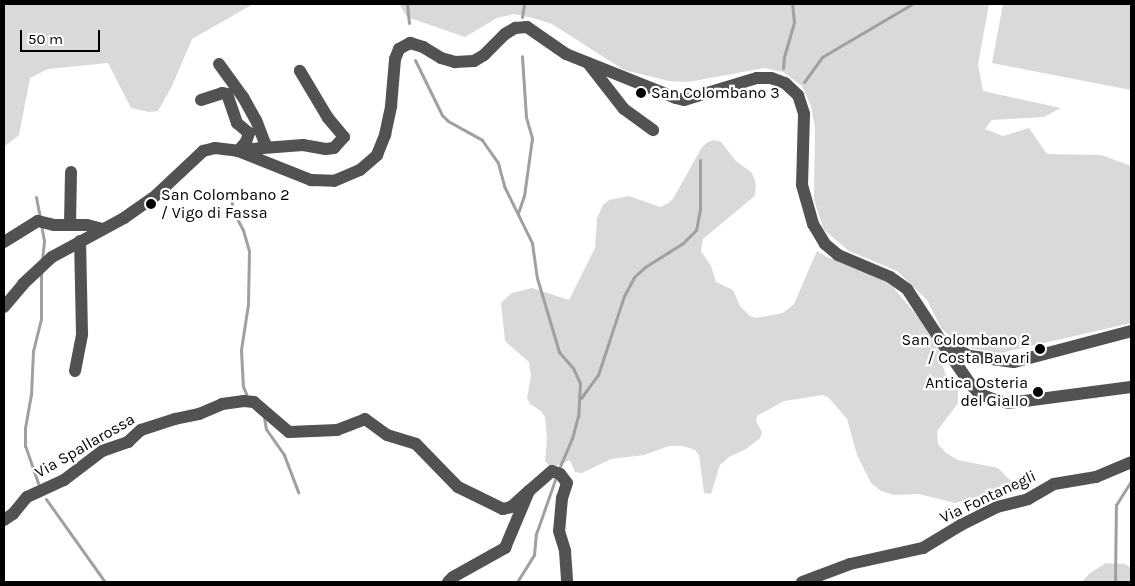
<!DOCTYPE html>
<style>
body{margin:0}
#map{position:relative;width:1135px;height:586px;overflow:hidden;background:#fff;font-family:Karla,sans-serif}
div>[style]{position:absolute}
[style*='--x']{left:calc(var(--x)*1px);top:calc(var(--y)*1px);width:calc(var(--w)*1px);rotate:calc(var(--a)*1deg)}
.green>*{inset:0;background:#d9d9d9}
.stream>*{height:3px;margin:-1.5px;padding:0 1.5px;transform-origin:1.5px;border-radius:1.5px;background:#a0a0a0}
.minor>*{height:12px;margin:-6px;padding:0 6px;transform-origin:6px;border-radius:6px;background:#525252}
.dots>*{width:14px;height:14px;translate:-50% -50%;box-sizing:border-box;border:2px solid #fff;border-radius:50%}
span{translate:-50% -50%;white-space:nowrap;text-align:center;line-height:1.15;-webkit-text-stroke:4.5px #fff;paint-order:stroke}
.poi-label{font-size:16px;color:#000}
.left{translate:0 -50%;text-align:left}
.right{translate:-100% -50%;text-align:right}
.street-label{font-size:16px;color:#000}
.frame{position:absolute;inset:0;border:5px solid #000;pointer-events:none}
.scale{position:absolute;left:20px;top:30px;width:80px;height:22px;box-sizing:border-box;border:2px solid #000;border-top:0;padding-left:6px;font-size:15px;line-height:18px;white-space:nowrap;color:#000;-webkit-text-stroke:4px #fff;paint-order:stroke}
</style>
<div id="map">
<div class="green">
<i style="clip-path:polygon(4px 4px,253px 4px,192px 39px,172px 86px,158px 111px,149px 112px,131px 108px,108px 63px,48px 69px,30px 78px,19px 135px,4px 147px)"></i>
<i style="clip-path:polygon(399px 4px,989px 4px,978px 65px,983px 91px,1061px 108px,1044px 117px,992px 120px,985px 129px,1003px 136px,1029px 128px,1047px 154px,1101px 155px,1131px 166px,1131px 323px,1001px 353px,973px 349px,955px 341px,941px 328px,927px 300px,897px 271px,849px 251px,824px 230px,814px 200px,815px 128px,811px 106px,802px 86px,783px 72px,764px 68px,688px 82px,669px 81px,624px 70px,552px 24px,533px 18px,514px 14px,497px 18px,465px 37px,407px 17px)"></i>
<i style="clip-path:polygon(1003px 4px,1131px 4px,1131px 90px,992px 63px)"></i>
<i style="clip-path:polygon(714px 140px,721px 142px,736px 161px,752px 173px,756px 184px,755px 195px,751px 199px,703px 239px,701px 251px,711px 266px,716px 282px,733px 290px,740px 306px,750px 316px,756px 318px,783px 313px,794px 304px,817px 251px,827px 257px,870px 273px,892px 286px,920px 319px,943px 358px,942px 364px,946px 375px,958px 391px,958px 403px,937px 431px,938px 444px,946px 453px,958px 460px,998px 468px,1012px 482px,1009px 488px,955px 503px,919px 494px,894px 495px,881px 491px,871px 483px,857px 455px,847px 419px,829px 398px,823px 395px,784px 401px,757px 416px,756px 421px,762px 432px,760px 438px,746px 449px,729px 457px,720px 465px,711px 494px,704px 493px,699px 455px,695px 450px,683px 446px,669px 446px,644px 455px,611px 459px,582px 473px,575px 472px,570px 460px,556px 466px,550px 466px,545px 461px,547px 439px,545px 417px,541px 411px,530px 404px,527px 398px,531px 376px,529px 362px,505px 341px,501px 303px,512px 293px,532px 288px,569px 300px,595px 248px,597px 218px,603px 205px,609px 200px,629px 196px,660px 207px,667px 204px,673px 199px,702px 147px,708px 142px)"></i>
<i style="clip-path:polygon(1106px 563px,1125px 564px,1131px 568px,1131px 582px,1082px 582px,1090px 573px)"></i>
</div>
<div class="stream">
<i style="--x:407;--y:4;--w:19;--a:84"></i>
<i style="--x:522;--y:17;--w:13;--a:-81"></i>
<i style="--x:415;--y:60;--w:61;--a:63.9"></i>
<i style="--x:442;--y:115;--w:8;--a:45"></i>
<i style="--x:448;--y:121;--w:39;--a:29"></i>
<i style="--x:482;--y:140;--w:28;--a:55"></i>
<i style="--x:498;--y:163;--w:24;--a:75"></i>
<i style="--x:504;--y:186;--w:64;--a:63.8"></i>
<i style="--x:532;--y:243;--w:35;--a:82"></i>
<i style="--x:537;--y:278;--w:77;--a:73.4"></i>
<i style="--x:559;--y:352;--w:21;--a:49"></i>
<i style="--x:573;--y:368;--w:17;--a:65"></i>
<i style="--x:580;--y:383;--w:33;--a:93"></i>
<i style="--x:578;--y:416;--w:23;--a:105"></i>
<i style="--x:572;--y:438;--w:34;--a:113"></i>
<i style="--x:783;--y:68;--w:11;--a:-85"></i>
<i style="--x:784;--y:57;--w:36;--a:-74"></i>
<i style="--x:794;--y:22;--w:18;--a:-96"></i>
<i style="--x:804;--y:82;--w:31;--a:-54"></i>
<i style="--x:822;--y:57;--w:104;--a:-30.5"></i>
<i style="--x:229;--y:191;--w:23;--a:77"></i>
<i style="--x:234;--y:213;--w:19;--a:62"></i>
<i style="--x:243;--y:230;--w:22;--a:74"></i>
<i style="--x:249;--y:251;--w:53;--a:91.1"></i>
<i style="--x:248;--y:304;--w:47;--a:98.7"></i>
<i style="--x:241;--y:350;--w:36;--a:87"></i>
<i style="--x:243;--y:386;--w:9;--a:69"></i>
<i style="--x:36;--y:197;--w:21;--a:79"></i>
<i style="--x:518;--y:213;--w:18;--a:-71"></i>
<i style="--x:524;--y:196;--w:59;--a:-82.1"></i>
<i style="--x:532;--y:138;--w:22;--a:-106"></i>
<i style="--x:526;--y:117;--w:61;--a:-93.8"></i>
<i style="--x:41;--y:224;--w:17;--a:80"></i>
<i style="--x:44;--y:241;--w:19;--a:96"></i>
<i style="--x:581;--y:398;--w:29;--a:-54"></i>
<i style="--x:598;--y:375;--w:83;--a:-71.8"></i>
<i style="--x:624;--y:296;--w:21;--a:-62"></i>
<i style="--x:634;--y:277;--w:15;--a:-42"></i>
<i style="--x:645;--y:267;--w:45;--a:-32.3"></i>
<i style="--x:683;--y:243;--w:18;--a:-45"></i>
<i style="--x:696;--y:230;--w:20;--a:-79"></i>
<i style="--x:700;--y:210;--w:50;--a:-90"></i>
<i style="--x:264;--y:417;--w:12;--a:81"></i>
<i style="--x:266;--y:429;--w:32;--a:55"></i>
<i style="--x:284;--y:455;--w:40;--a:69"></i>
<i style="--x:38;--y:483;--w:39;--a:-109"></i>
<i style="--x:25;--y:446;--w:18;--a:-90"></i>
<i style="--x:25;--y:428;--w:34;--a:-80"></i>
<i style="--x:31;--y:395;--w:44;--a:-87.4"></i>
<i style="--x:33;--y:351;--w:33;--a:-76"></i>
<i style="--x:41;--y:319;--w:48;--a:-90"></i>
<i style="--x:46;--y:499;--w:102;--a:54.6"></i>
<i style="--x:517;--y:582;--w:32;--a:-58"></i>
<i style="--x:534;--y:555;--w:21;--a:-85"></i>
<i style="--x:536;--y:534;--w:60;--a:-70.7"></i>
<i style="--x:1115;--y:582;--w:77;--a:-89.3"></i>
<i style="--x:1116;--y:505;--w:28;--a:-58"></i>
</div>
<div class="minor">
<i style="--x:588;--y:63;--w:58;--a:52"></i>
<i style="--x:624;--y:109;--w:36;--a:36"></i>
<i style="--x:219;--y:64;--w:41;--a:54"></i>
<i style="--x:243;--y:97;--w:26;--a:61"></i>
<i style="--x:256;--y:120;--w:25;--a:69"></i>
<i style="--x:265;--y:143;--w:8;--a:130"></i>
<i style="--x:201;--y:100;--w:22;--a:-18"></i>
<i style="--x:222;--y:93;--w:5;--a:11"></i>
<i style="--x:227;--y:94;--w:31;--a:71"></i>
<i style="--x:237;--y:123;--w:16;--a:40"></i>
<i style="--x:249;--y:133;--w:9;--a:108"></i>
<i style="--x:246;--y:142;--w:12;--a:132"></i>
<i style="--x:245;--y:153;--w:8;--a:-30"></i>
<i style="--x:252;--y:149;--w:51;--a:-4.5"></i>
<i style="--x:303;--y:145;--w:23;--a:10"></i>
<i style="--x:326;--y:149;--w:8;--a:-7"></i>
<i style="--x:334;--y:148;--w:15;--a:-48"></i>
<i style="--x:344;--y:137;--w:25;--a:-130"></i>
<i style="--x:328;--y:118;--w:55;--a:-120.8"></i>
<i style="--x:70;--y:225;--w:53;--a:-88.9"></i>
<i style="--x:4;--y:242;--w:40;--a:-32"></i>
<i style="--x:38;--y:221;--w:16;--a:14"></i>
<i style="--x:54;--y:225;--w:33;--a:0"></i>
<i style="--x:87;--y:225;--w:16;--a:15"></i>
<i style="--x:4;--y:307;--w:30;--a:-50"></i>
<i style="--x:23;--y:284;--w:40;--a:-43"></i>
<i style="--x:52;--y:257;--w:82;--a:-28.4"></i>
<i style="--x:124;--y:218;--w:35;--a:-35"></i>
<i style="--x:153;--y:198;--w:69;--a:-43.2"></i>
<i style="--x:203;--y:151;--w:12;--a:-14"></i>
<i style="--x:215;--y:148;--w:23;--a:7"></i>
<i style="--x:238;--y:151;--w:79;--a:21.7"></i>
<i style="--x:311;--y:180;--w:23;--a:2"></i>
<i style="--x:334;--y:181;--w:28;--a:-23"></i>
<i style="--x:360;--y:170;--w:23;--a:-41"></i>
<i style="--x:377;--y:155;--w:22;--a:-68"></i>
<i style="--x:385;--y:135;--w:30;--a:-78"></i>
<i style="--x:391;--y:106;--w:47;--a:-85.1"></i>
<i style="--x:395;--y:59;--w:11;--a:-68"></i>
<i style="--x:399;--y:49;--w:13;--a:-29"></i>
<i style="--x:410;--y:43;--w:14;--a:17"></i>
<i style="--x:423;--y:47;--w:21;--a:31"></i>
<i style="--x:441;--y:58;--w:15;--a:16"></i>
<i style="--x:455;--y:62;--w:19;--a:-3"></i>
<i style="--x:474;--y:61;--w:12;--a:-31"></i>
<i style="--x:484;--y:55;--w:30;--a:-45"></i>
<i style="--x:505;--y:34;--w:12;--a:-31"></i>
<i style="--x:515;--y:28;--w:12;--a:-5"></i>
<i style="--x:527;--y:27;--w:47;--a:34.7"></i>
<i style="--x:566;--y:54;--w:118;--a:21.8"></i>
<i style="--x:676;--y:98;--w:8;--a:14"></i>
<i style="--x:684;--y:100;--w:76;--a:-16.8"></i>
<i style="--x:757;--y:78;--w:14;--a:0"></i>
<i style="--x:771;--y:78;--w:15;--a:20"></i>
<i style="--x:785;--y:83;--w:18;--a:43"></i>
<i style="--x:798;--y:95;--w:20;--a:72"></i>
<i style="--x:804;--y:114;--w:71;--a:91.6"></i>
<i style="--x:802;--y:185;--w:41;--a:74.2"></i>
<i style="--x:813;--y:224;--w:23;--a:59"></i>
<i style="--x:825;--y:244;--w:17;--a:40"></i>
<i style="--x:838;--y:255;--w:56;--a:22.9"></i>
<i style="--x:890;--y:277;--w:21;--a:35"></i>
<i style="--x:907;--y:289;--w:62;--a:56.8"></i>
<i style="--x:941;--y:341;--w:17;--a:28"></i>
<i style="--x:956;--y:349;--w:16;--a:27"></i>
<i style="--x:970;--y:356;--w:44;--a:7.8"></i>
<i style="--x:1014;--y:362;--w:121;--a:-14.8"></i>
<i style="--x:942;--y:343;--w:51;--a:55.4"></i>
<i style="--x:971;--y:385;--w:13;--a:45"></i>
<i style="--x:980;--y:394;--w:19;--a:21"></i>
<i style="--x:998;--y:401;--w:11;--a:10"></i>
<i style="--x:1009;--y:403;--w:123;--a:-7.5"></i>
<i style="--x:75;--y:371;--w:38;--a:-79"></i>
<i style="--x:82;--y:334;--w:93;--a:-91.2"></i>
<i style="--x:4;--y:520;--w:11;--a:-34"></i>
<i style="--x:13;--y:514;--w:22;--a:-51"></i>
<i style="--x:27;--y:497;--w:41;--a:-24.7"></i>
<i style="--x:64;--y:480;--w:48;--a:-37.3"></i>
<i style="--x:102;--y:451;--w:28;--a:-19"></i>
<i style="--x:128;--y:442;--w:18;--a:-43"></i>
<i style="--x:141;--y:430;--w:36;--a:-18"></i>
<i style="--x:175;--y:419;--w:25;--a:-12"></i>
<i style="--x:199;--y:414;--w:25;--a:-23"></i>
<i style="--x:222;--y:404;--w:22;--a:-8"></i>
<i style="--x:244;--y:401;--w:10;--a:6"></i>
<i style="--x:254;--y:402;--w:46;--a:40.6"></i>
<i style="--x:289;--y:432;--w:48;--a:-2.4"></i>
<i style="--x:337;--y:430;--w:30;--a:-21"></i>
<i style="--x:365;--y:419;--w:27;--a:36"></i>
<i style="--x:387;--y:435;--w:30;--a:17"></i>
<i style="--x:416;--y:444;--w:60;--a:45.7"></i>
<i style="--x:458;--y:487;--w:50;--a:26.1"></i>
<i style="--x:503;--y:509;--w:8;--a:-14"></i>
<i style="--x:511;--y:507;--w:24;--a:-42"></i>
<i style="--x:448;--y:582;--w:7;--a:-45"></i>
<i style="--x:453;--y:577;--w:60;--a:-29.1"></i>
<i style="--x:505;--y:548;--w:62;--a:-67.2"></i>
<i style="--x:529;--y:491;--w:30;--a:-41"></i>
<i style="--x:552;--y:471;--w:9;--a:21"></i>
<i style="--x:560;--y:474;--w:11;--a:52"></i>
<i style="--x:567;--y:483;--w:16;--a:108"></i>
<i style="--x:562;--y:498;--w:33;--a:95"></i>
<i style="--x:559;--y:531;--w:21;--a:73"></i>
<i style="--x:565;--y:551;--w:31;--a:86"></i>
<i style="--x:802;--y:582;--w:51;--a:-20.6"></i>
<i style="--x:850;--y:564;--w:75;--a:-12.4"></i>
<i style="--x:923;--y:548;--w:44;--a:-31.2"></i>
<i style="--x:961;--y:525;--w:40;--a:-26.6"></i>
<i style="--x:997;--y:507;--w:32;--a:-14"></i>
<i style="--x:1028;--y:499;--w:30;--a:-30"></i>
<i style="--x:1054;--y:484;--w:43;--a:-9.5"></i>
<i style="--x:1096;--y:477;--w:38;--a:-23"></i>
</div>
<div class="dots">
<i style="left:641px;top:93px;background:#000"></i>
<i style="left:151px;top:204px;background:#000"></i>
<i style="left:1040px;top:349px;background:#000"></i>
<i style="left:1038px;top:392px;background:#000"></i>
</div>
<div class="poi-label">
<span class="left" style="left:651px;top:93px">San Colombano 3</span>
<span class="left" style="left:161px;top:204px">San Colombano 2<br>/ Vigo di Fassa</span>
<span class="right" style="left:1030px;top:349px">San Colombano 2<br>/ Costa Bavari</span>
<span class="right" style="left:1028px;top:392px">Antica Osteria<br>del Giallo</span>
</div>
<div class="street-label">
<span style="left:85px;top:446px;rotate:-30deg">Via Spallarossa</span>
<span style="left:988px;top:497px;rotate:-25deg">Via Fontanegli</span>
</div>
<div class="frame"></div>
<div class="scale">50 m</div>
</div>
